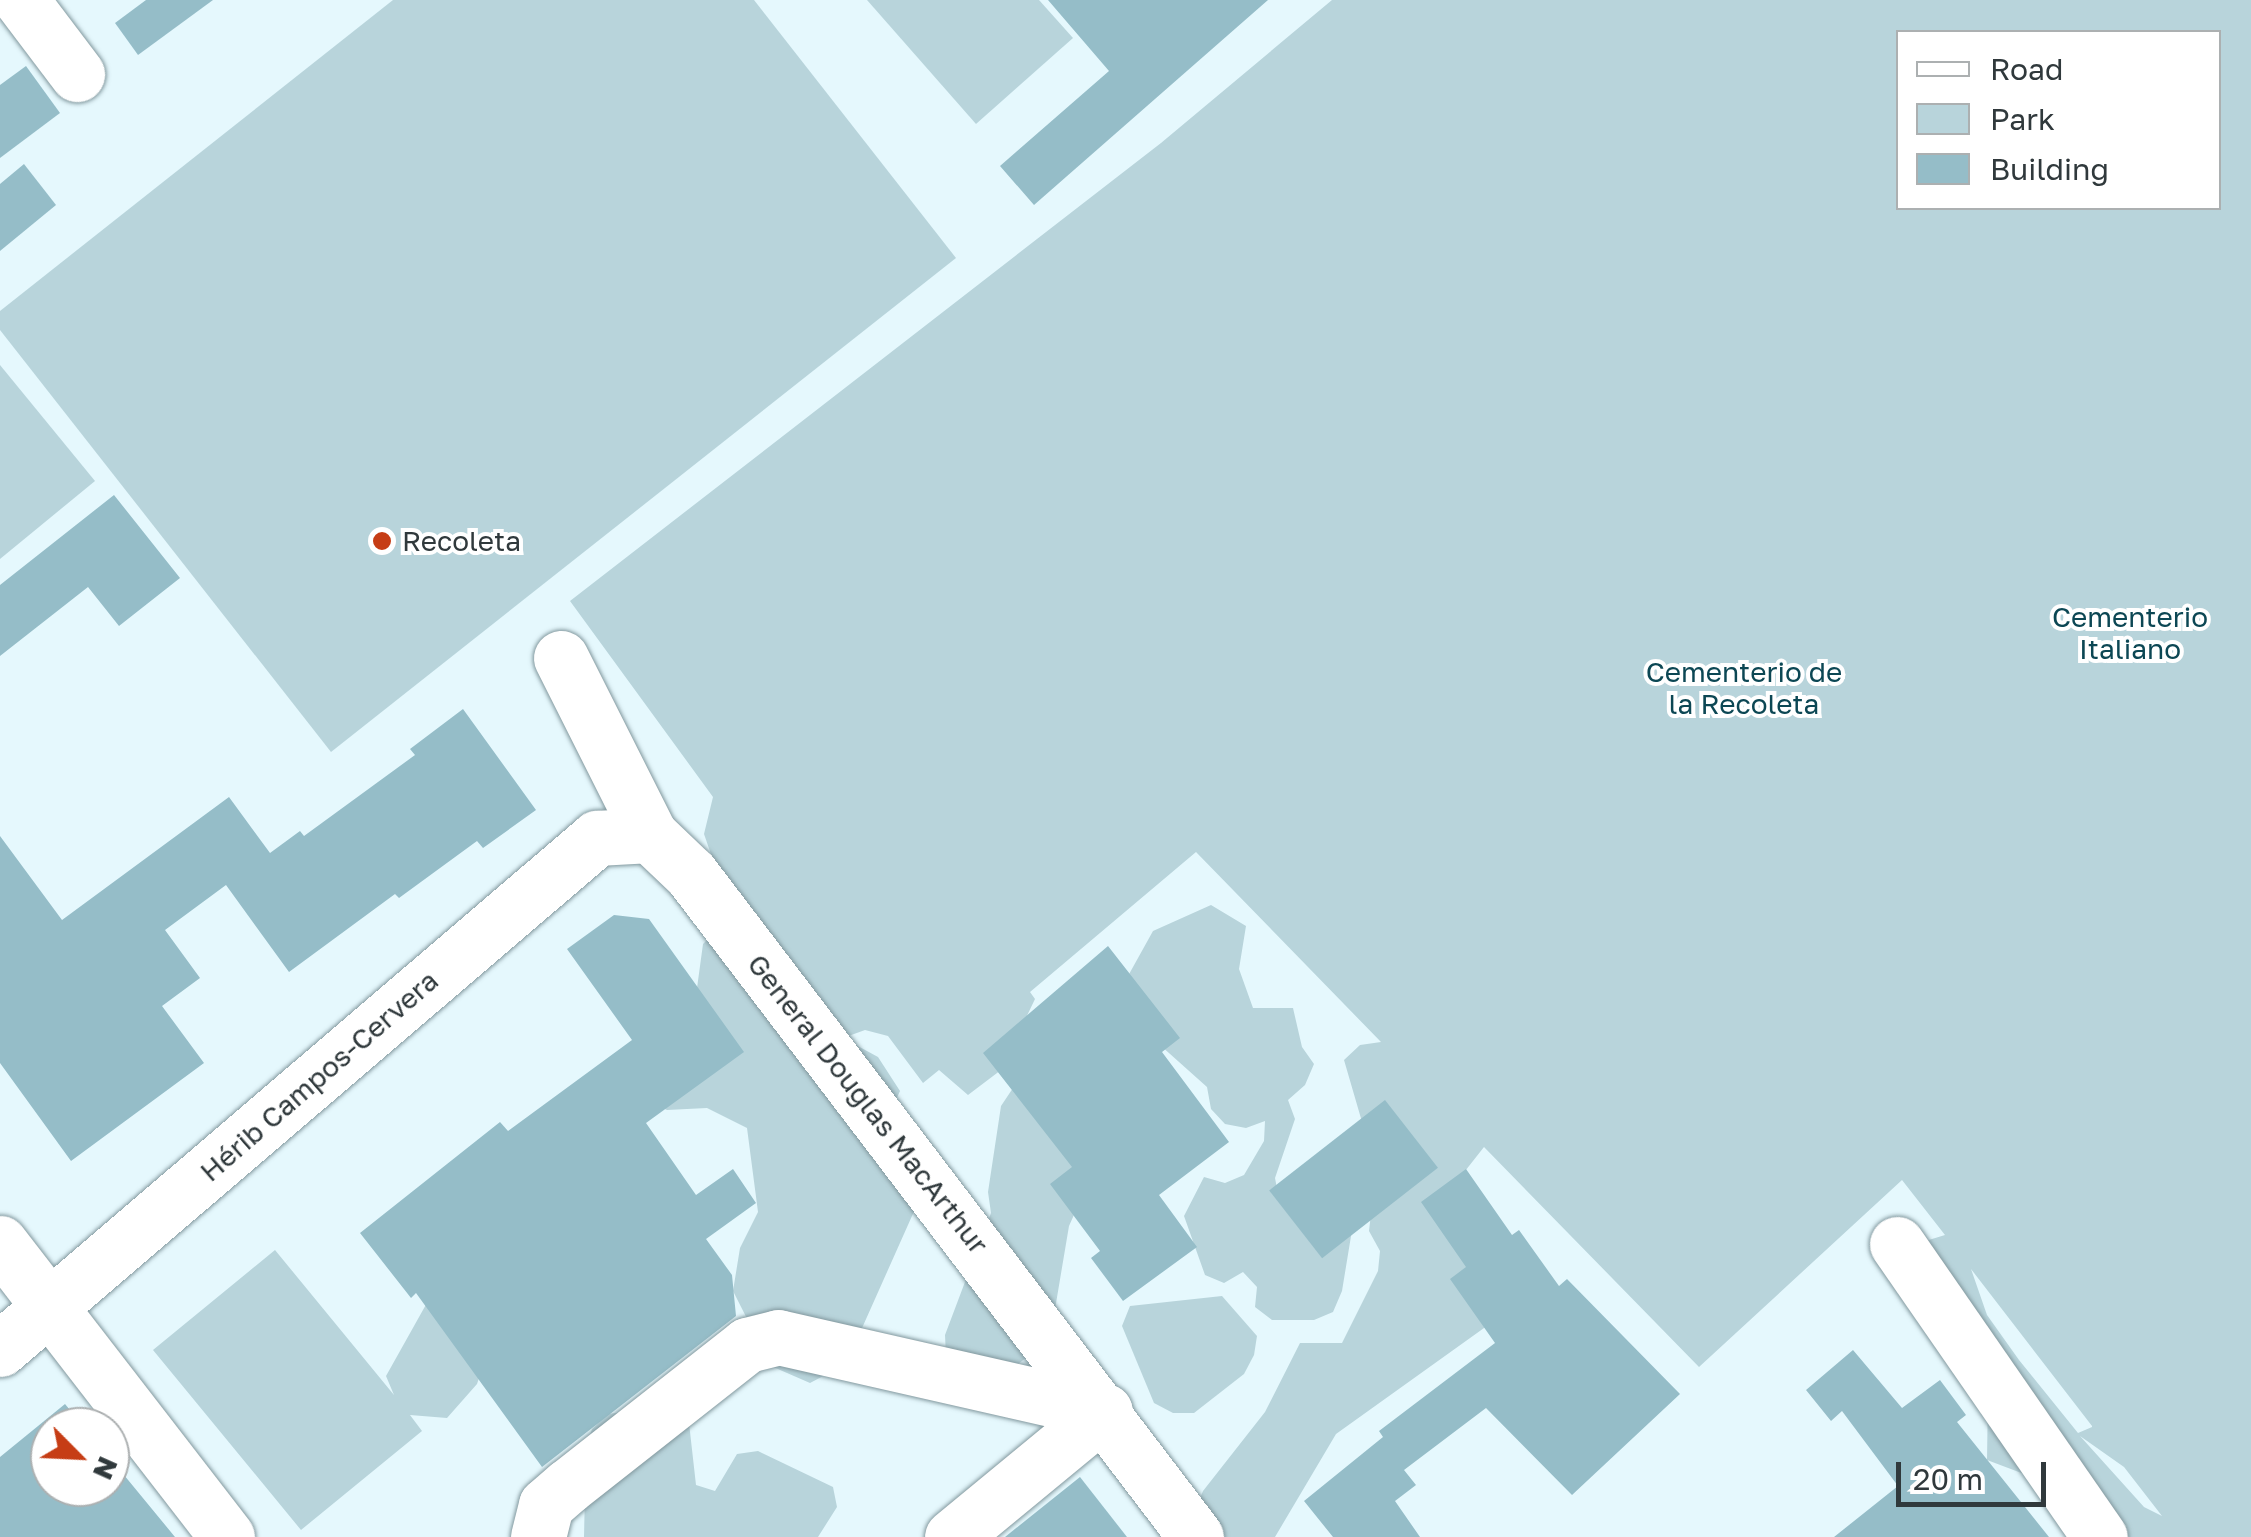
<!DOCTYPE html>
<meta charset="utf-8">
<style>
body{margin:0}
#map{position:relative;width:2251px;height:1537px;overflow:hidden;background:#e5f8fd;font-family:"Golos Text",sans-serif}
div>[style]{position:absolute}
[style*='--x']{left:calc(var(--x)*1px);top:calc(var(--y)*1px);width:calc(var(--w)*1px);rotate:calc(var(--a)*1deg)}
.green>*{inset:0;background:#b8d4db}
.building>*{inset:0;background:#95bdc8;transform-origin:0 0}
.roads{filter:drop-shadow(0 0 2px #82989e) drop-shadow(0 0 2px #82989e)}
.minor>*{height:55px;margin:-27.5px;padding:0 27.5px;transform-origin:27.5px;border-radius:27.5px;background:#fff}
.dots>*{width:28px;height:28px;translate:-50% -50%;box-sizing:border-box;border:5px solid #fff;border-radius:50%}
span{translate:-50% -50%;white-space:nowrap;text-align:center;line-height:1.15;-webkit-text-stroke:8px #fff;paint-order:stroke}
.poi-label{font-size:28px;color:#30393c}
.left{translate:0 -50%;text-align:left}
.park-label{font-size:28px;color:#0c4754}
.street-label{font-size:28px;color:#30393c}
.legend{position:absolute;left:1896px;top:30px;width:325px;height:180px;box-sizing:border-box;background:#fff;border:2px solid #acb0b1;margin:0;padding:12px 18px;list-style:none;font-size:30px;color:#30393c}
.legend li{display:flex;align-items:center;gap:20px;height:50px}
.legend b{width:50px;border:2px solid #acb0b1}
.north{position:absolute;left:30px;top:1407px;width:100px;height:100px;box-sizing:border-box;background:#fff;border:2px solid #acb0b1;border-radius:50%;rotate:114deg;font-size:28px;font-weight:700;line-height:40px;text-align:center;color:#30393c}
.north::after{content:'';display:block;margin:auto;width:35px;height:45px;background:#c63d15;clip-path:polygon(50% 0,100% 100%,50% 72%,0 100%)}
.scale{position:absolute;left:1896px;top:1462px;width:150px;height:45px;box-sizing:border-box;border:5px solid #30393c;border-top:0;padding-left:12px;font-size:30px;line-height:35px;white-space:nowrap;color:#30393c;-webkit-text-stroke:8px #fff;paint-order:stroke}
</style>
<div id="map">
<div class="green">
<i style="clip-path:polygon(393px 0,754px 0,956px 258px,331px 752px,0 330px,0 311px)"></i>
<i style="clip-path:polygon(867px 0,1039px 0,1073px 38px,976px 124px)"></i>
<i style="clip-path:polygon(evenodd,1332px 0,2251px 0,2251px 1537px,2108px 1537px,2045px 1482px,1987px 1460px,1988px 1392px,1906px 1247px,1945px 1235px,1902px 1180px,1699px 1367px,1484px 1147px,1458px 1180px,1498px 1318px,1336px 1434px,1275px 1537px,1223px 1537px,1195px 1511px,1203px 1491px,1265px 1412px,1300px 1343px,1342px 1343px,1378px 1271px,1380px 1251px,1369px 1231px,1376px 1170px,1344px 1060px,1360px 1045px,1381px 1042px,1196px 852px,1030px 992px,1035px 999px,1001px 1070px,968px 1095px,939px 1070px,923px 1083px,888px 1036px,865px 1030px,843px 1038px,878px 1057px,900px 1091px,883px 1128px,916px 1207px,846px 1364px,810px 1383px,771px 1366px,733px 1291px,740px 1248px,758px 1212px,747px 1128px,707px 1108px,667px 1110px,630px 1093px,697px 988px,703px 944px,732px 915px,704px 834px,713px 797px,570px 601px,1161px 143px,1332px 0,1898px 32px,2218px 32px,2218px 208px,1898px 208px,1898px 32px,1332px 0,1971px 1269px,2092px 1426px,2092px 1427px,2078px 1433px,2019px 1360px,1987px 1315px,1971px 1269px,1332px 0,2080px 1436px,2124px 1467px,2162px 1516px,2144px 1507px,2080px 1436px)"></i>
<i style="clip-path:polygon(0 365px,95px 481px,0 559px)"></i>
<i style="clip-path:polygon(1211px 905px,1246px 926px,1239px 969px,1253px 1008px,1293px 1008px,1302px 1047px,1314px 1064px,1305px 1085px,1288px 1100px,1295px 1119px,1275px 1178px,1279px 1199px,1353px 1224px,1342px 1291px,1333px 1312px,1314px 1320px,1272px 1320px,1255px 1307px,1257px 1287px,1243px 1272px,1224px 1283px,1205px 1275px,1184px 1216px,1204px 1177px,1225px 1183px,1244px 1175px,1264px 1141px,1265px 1121px,1246px 1128px,1225px 1124px,1211px 1109px,1207px 1087px,1113px 1003px,1153px 931px)"></i>
<i style="clip-path:polygon(1033px 1082px,1086px 1188px,1069px 1226px,1052px 1327px,1043px 1345px,994px 1382px,946px 1357px,945px 1335px,991px 1213px,988px 1192px,1001px 1106px,1013px 1088px)"></i>
<i style="clip-path:polygon(275px 1250px,394px 1395px,386px 1376px,428px 1301px,491px 1343px,477px 1384px,447px 1418px,410px 1415px,422px 1431px,301px 1530px,153px 1350px)"></i>
<i style="clip-path:polygon(1222px 1296px,1257px 1336px,1254px 1355px,1244px 1374px,1194px 1413px,1173px 1413px,1154px 1403px,1122px 1326px,1130px 1306px)"></i>
<i style="clip-path:polygon(650px 1409px,689px 1423px,696px 1485px,715px 1491px,737px 1454px,758px 1451px,833px 1487px,837px 1507px,818px 1537px,584px 1537px,586px 1448px,592px 1429px,607px 1414px)"></i>
</div>
<div class="building">
<i style="clip-path:polygon(146px 0,213px 0,138px 55px,115px 23px)"></i>
<i style="clip-path:polygon(1048px 0,1268px 0,1034px 205px,1000px 166px,1109px 71px)"></i>
<i style="clip-path:polygon(26px 66px,60px 113px,0 158px,0 85px)"></i>
<i style="clip-path:polygon(24px 164px,56px 205px,0 251px,0 184px)"></i>
<i style="clip-path:polygon(114px 495px,180px 578px,119px 626px,88px 587px,0 656px,0 585px)"></i>
<i style="clip-path:polygon(463px 709px,536px 810px,483px 848px,477px 841px,399px 898px,395px 894px,289px 972px,226px 885px,165px 930px,200px 978px,162px 1006px,204px 1063px,71px 1161px,0 1063px,0 836px,62px 920px,229px 797px,270px 853px,300px 831px,304px 836px,415px 755px,410px 749px)"></i>
<i style="clip-path:polygon(614px 915px,649px 919px,744px 1052px,646px 1123px,696px 1195px,733px 1169px,756px 1203px,706px 1239px,732px 1275px,736px 1316px,542px 1467px,416px 1293px,411px 1298px,360px 1233px,500px 1122px,508px 1131px,632px 1040px,567px 949px)"></i>
<i style="clip-path:polygon(1108px 946px,1180px 1038px,1162px 1052px,1229px 1142px,1159px 1195px,1197px 1247px,1123px 1301px,1091px 1258px,1100px 1251px,1050px 1184px,1072px 1167px,983px 1053px)"></i>
<i style="left:1385px;top:1100px;width:86px;height:147px;rotate:52deg"></i>
<i style="clip-path:polygon(1466px 1169px,1512px 1235px,1519px 1230px,1559px 1286px,1567px 1279px,1680px 1394px,1572px 1495px,1486px 1408px,1404px 1470px,1416px 1485px,1395px 1501px,1420px 1537px,1333px 1537px,1304px 1501px,1383px 1437px,1379px 1431px,1495px 1343px,1450px 1279px,1466px 1267px,1421px 1202px)"></i>
<i style="clip-path:polygon(1853px 1350px,1902px 1408px,1940px 1380px,1966px 1415px,1957px 1422px,2049px 1537px,1834px 1537px,1898px 1486px,1842px 1411px,1831px 1421px,1806px 1390px)"></i>
<i style="clip-path:polygon(65px 1404px,84px 1427px,50px 1427px,50px 1487px,110px 1487px,110px 1458px,175px 1537px,0 1537px,0 1457px)"></i>
<i style="clip-path:polygon(1080px 1477px,1127px 1537px,1005px 1537px)"></i>
</div>
<div class="roads">
<div class="minor">
<i style="--x:21;--y:0;--w:93;--a:52.9"></i>
<i style="--x:561;--y:658;--w:198;--a:63.3"></i>
<i style="--x:650;--y:835;--w:57;--a:43.6"></i>
<i style="--x:691;--y:874;--w:833;--a:52.7"></i>
<i style="--x:0;--y:1243;--w:371;--a:52.3"></i>
<i style="--x:1897;--y:1244;--w:356;--a:55.3"></i>
<i style="--x:0;--y:1349;--w:786;--a:-40.56"></i>
<i style="--x:597;--y:838;--w:53;--a:-3.2"></i>
<i style="--x:538;--y:1537;--w:33;--a:-76"></i>
<i style="--x:546;--y:1505;--w:29;--a:-41"></i>
<i style="--x:568;--y:1486;--w:228;--a:-38.2"></i>
<i style="--x:747;--y:1345;--w:32;--a:-14"></i>
<i style="--x:778;--y:1337;--w:335;--a:12.8"></i>
<i style="--x:952;--y:1537;--w:198;--a:-39.5"></i>
</div>
</div>
<div class="dots">
<i style="left:382px;top:541px;background:#c63d15"></i>
</div>
<div class="poi-label">
<span class="left" style="left:402px;top:541px">Recoleta</span>
</div>
<div class="park-label">
<span style="left:2130px;top:633px">Cementerio<br>Italiano</span>
<span style="left:1744px;top:688px">Cementerio de<br>la Recoleta</span>
</div>
<div class="street-label">
<span style="left:319px;top:1076px;rotate:-41deg">Hérib Campos-Cervera</span>
<span style="left:868px;top:1104px;rotate:52deg">General Douglas MacArthur</span>
</div>
<ul class="legend">
<li><b style="height:12px;background:#fff"></b>Road</li>
<li><b style="height:28px;background:#b8d4db"></b>Park</li>
<li><b style="height:28px;background:#95bdc8"></b>Building</li>
</ul>
<div class="north">N</div>
<div class="scale">20 m</div>
</div>
